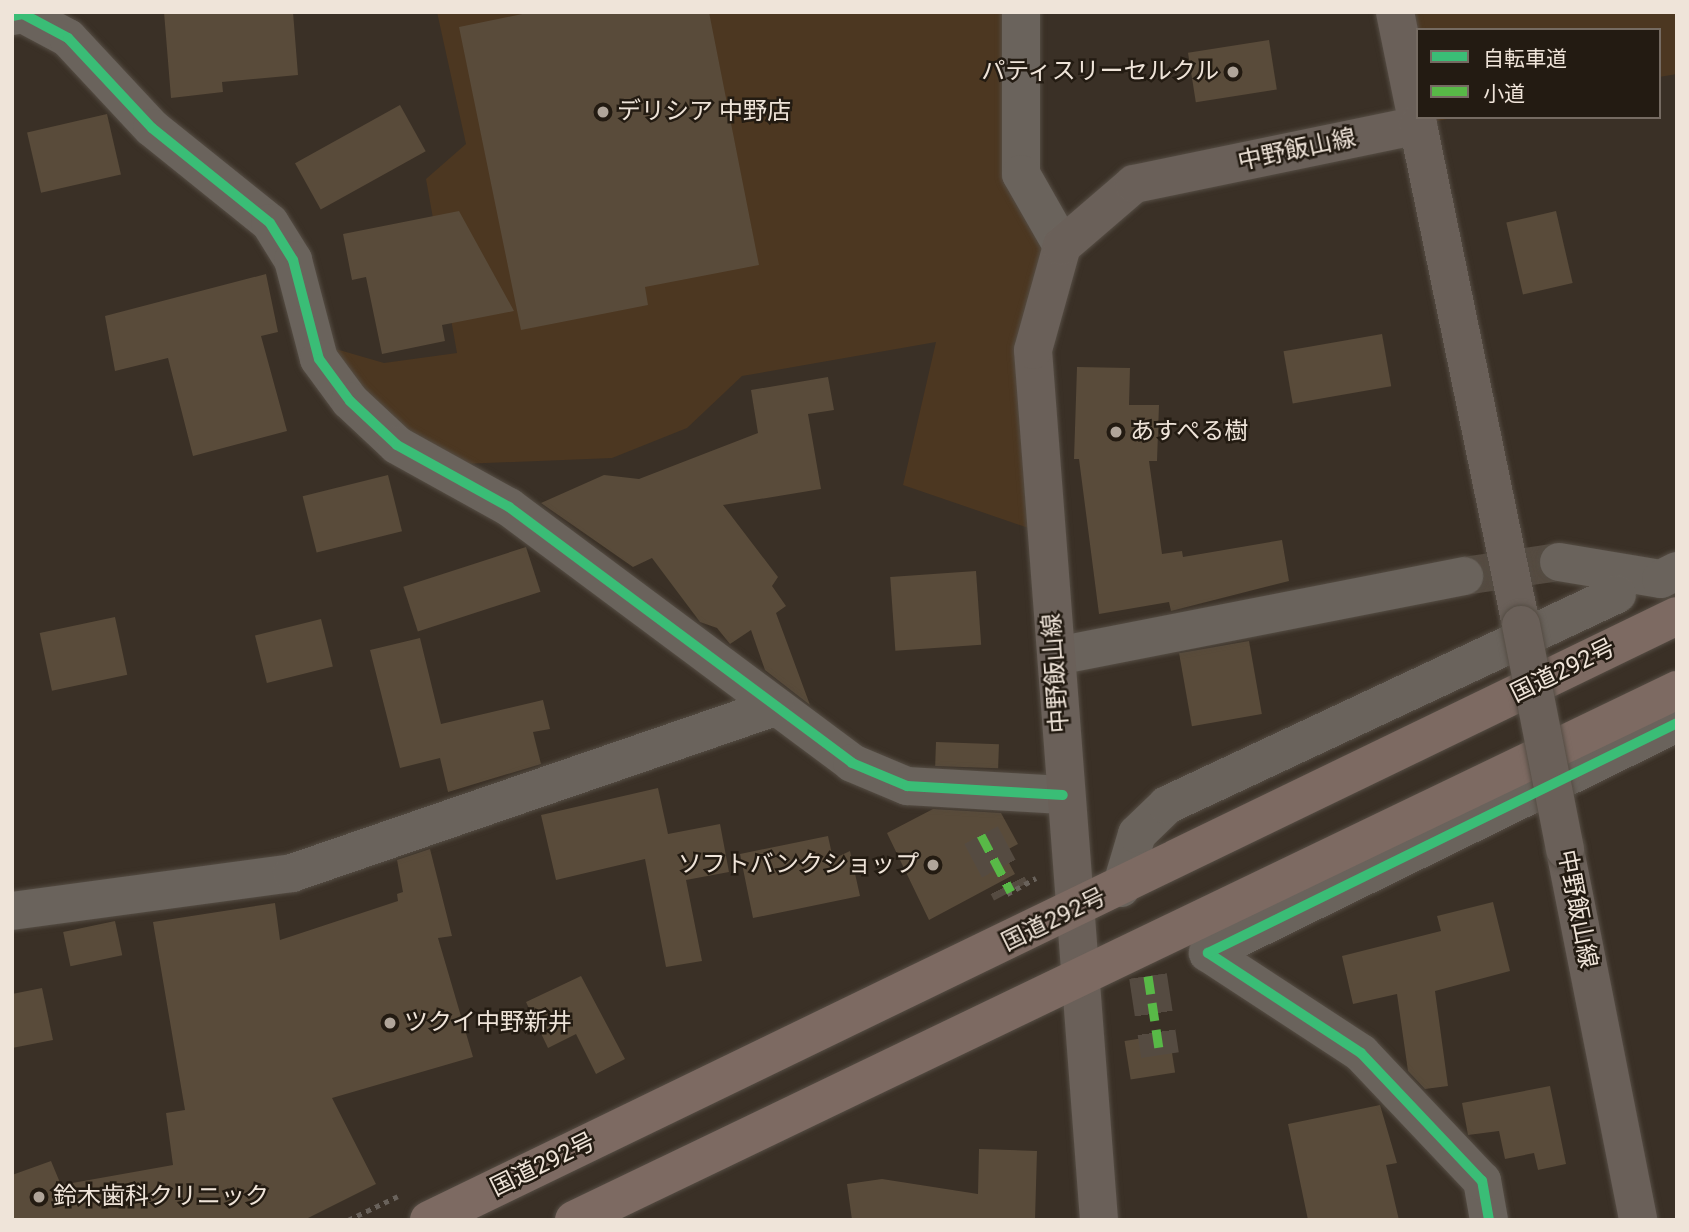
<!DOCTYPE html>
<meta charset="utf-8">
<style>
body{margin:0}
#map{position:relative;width:1689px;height:1232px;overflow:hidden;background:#3a3026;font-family:Roboto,"Noto Sans JP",sans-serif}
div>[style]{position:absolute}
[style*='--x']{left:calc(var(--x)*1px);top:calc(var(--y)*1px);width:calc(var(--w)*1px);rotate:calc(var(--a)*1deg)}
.built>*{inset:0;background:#4c3721}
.building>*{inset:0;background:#594b3a;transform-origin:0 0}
.street-tunnel>*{height:38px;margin-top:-19px;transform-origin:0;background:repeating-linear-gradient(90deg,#554b41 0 38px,transparent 0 57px)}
.path>*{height:4.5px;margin-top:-2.25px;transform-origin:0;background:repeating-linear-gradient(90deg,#69625b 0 5px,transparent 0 10px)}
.roads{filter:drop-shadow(0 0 2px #554d44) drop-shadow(0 0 2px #554d44)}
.street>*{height:38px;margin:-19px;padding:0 19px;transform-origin:19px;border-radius:19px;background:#6a635c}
.secondary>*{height:38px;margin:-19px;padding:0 19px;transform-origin:19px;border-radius:19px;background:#6a6059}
.highway>*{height:38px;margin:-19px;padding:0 19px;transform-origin:19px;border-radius:19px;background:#7d6a62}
.bridges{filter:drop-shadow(0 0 2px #554d44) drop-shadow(0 0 2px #554d44)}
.secondary-bridge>*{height:38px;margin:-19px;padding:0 19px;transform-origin:19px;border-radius:19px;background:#6a6059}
.quiet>*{height:9px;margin-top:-4.5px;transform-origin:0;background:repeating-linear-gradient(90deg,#58b947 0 18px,transparent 0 27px)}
.cycleway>*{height:10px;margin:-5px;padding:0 5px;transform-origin:5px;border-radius:5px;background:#3abd76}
.dots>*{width:19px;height:19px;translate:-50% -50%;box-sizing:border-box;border:4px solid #231b12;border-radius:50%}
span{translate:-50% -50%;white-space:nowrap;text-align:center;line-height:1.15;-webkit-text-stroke:5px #231b12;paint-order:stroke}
.poi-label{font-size:24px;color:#efe4d9}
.right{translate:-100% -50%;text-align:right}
.left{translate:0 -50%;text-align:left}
.street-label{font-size:24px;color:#efe4d9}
.frame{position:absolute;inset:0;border:14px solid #efe4d9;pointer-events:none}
.legend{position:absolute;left:1416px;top:28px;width:245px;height:91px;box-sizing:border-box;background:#231b12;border:2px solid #756b62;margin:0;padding:9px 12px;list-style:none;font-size:21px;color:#efe4d9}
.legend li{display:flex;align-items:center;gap:14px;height:35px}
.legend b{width:35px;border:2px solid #756b62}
</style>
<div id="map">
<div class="built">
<i style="clip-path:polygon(437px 12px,1021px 12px,1021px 174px,1062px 246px,1033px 350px,1046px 534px,903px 485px,936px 342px,742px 376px,687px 428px,612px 458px,437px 465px,315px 343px,384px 363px,457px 353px,426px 179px,466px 144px)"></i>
<i style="clip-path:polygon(1395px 12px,1677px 12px,1677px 74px,1659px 77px,1659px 30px,1418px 30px,1418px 117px,1457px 117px,1418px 125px)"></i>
</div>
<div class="building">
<i style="clip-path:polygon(164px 12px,293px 12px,298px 75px,222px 82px,223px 92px,171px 98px)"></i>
<i style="clip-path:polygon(532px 12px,709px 12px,759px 265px,645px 287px,648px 305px,521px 330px,459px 27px)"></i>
<i style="left:1269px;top:40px;width:50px;height:82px;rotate:81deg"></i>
<i style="left:400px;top:105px;width:53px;height:120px;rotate:61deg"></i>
<i style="left:107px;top:114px;width:62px;height:82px;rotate:77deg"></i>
<i style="clip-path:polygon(459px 211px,514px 311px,442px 325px,445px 341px,382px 354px,366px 277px,352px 280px,343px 234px)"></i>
<i style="left:1556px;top:211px;width:74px;height:51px;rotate:77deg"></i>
<i style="clip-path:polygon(266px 274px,278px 332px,261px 336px,287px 431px,193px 456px,168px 358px,115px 371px,105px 316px)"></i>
<i style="left:1382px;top:334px;width:53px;height:100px;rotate:80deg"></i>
<i style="clip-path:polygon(1077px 367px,1130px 368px,1129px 405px,1159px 405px,1157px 461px,1149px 461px,1162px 554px,1182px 551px,1183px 557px,1282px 540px,1289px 581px,1171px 611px,1169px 602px,1099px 614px,1079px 459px,1074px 459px)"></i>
<i style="clip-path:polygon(828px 377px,834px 410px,808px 414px,821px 489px,723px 505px,778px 577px,772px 586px,786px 606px,776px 613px,810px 705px,765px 670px,751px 630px,730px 644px,717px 628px,700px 622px,652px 558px,633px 567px,541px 503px,604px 475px,639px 479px,758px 433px,751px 390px)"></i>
<i style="left:388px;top:475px;width:58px;height:88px;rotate:76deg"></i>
<i style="left:526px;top:547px;width:47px;height:129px;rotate:72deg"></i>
<i style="left:976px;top:571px;width:74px;height:86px;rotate:86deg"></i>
<i style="left:115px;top:617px;width:59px;height:77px;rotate:78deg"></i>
<i style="left:321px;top:619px;width:49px;height:68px;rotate:76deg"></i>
<i style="clip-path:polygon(420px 638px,441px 724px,543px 700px,550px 729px,533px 732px,541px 764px,448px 792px,440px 758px,400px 768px,370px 650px)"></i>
<i style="left:1249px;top:641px;width:74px;height:71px;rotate:80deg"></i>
<i style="left:936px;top:742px;width:63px;height:24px;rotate:2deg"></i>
<i style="clip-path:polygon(658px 788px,668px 834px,720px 824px,729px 872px,686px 880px,702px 961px,666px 967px,645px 859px,556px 880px,541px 815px)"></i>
<i style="clip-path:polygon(933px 809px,1001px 813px,1018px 844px,1003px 852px,1015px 874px,929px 920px,887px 833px)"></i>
<i style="clip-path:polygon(828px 836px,833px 859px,850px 851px,860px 896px,753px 918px,740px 854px)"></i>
<i style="clip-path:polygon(430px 849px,452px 936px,438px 938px,473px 1057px,332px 1098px,376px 1184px,304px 1220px,12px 1220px,12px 1175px,51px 1161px,61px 1185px,173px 1165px,166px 1113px,185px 1110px,153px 922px,275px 903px,280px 940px,398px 901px,397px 894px,403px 892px,397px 860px)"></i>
<i style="clip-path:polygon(1493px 902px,1510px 971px,1435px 991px,1448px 1086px,1425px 1089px,1408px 1071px,1397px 994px,1353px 1004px,1342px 956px,1441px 931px,1437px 916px)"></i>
<i style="left:115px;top:921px;width:35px;height:53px;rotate:78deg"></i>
<i style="clip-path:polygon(581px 976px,625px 1059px,596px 1074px,576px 1034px,548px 1048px,526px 1002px)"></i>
<i style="clip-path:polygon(42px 988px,53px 1040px,12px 1048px,12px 994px)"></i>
<i style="left:1169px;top:1034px;width:39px;height:45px;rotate:81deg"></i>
<i style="clip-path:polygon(1550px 1086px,1566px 1164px,1538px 1170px,1534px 1153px,1505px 1159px,1499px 1131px,1468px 1135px,1462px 1103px)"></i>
<i style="clip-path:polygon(1380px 1105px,1397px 1163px,1386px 1165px,1399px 1220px,1308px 1220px,1288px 1124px)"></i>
<i style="clip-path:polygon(979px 1149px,1037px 1151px,1035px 1220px,852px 1220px,847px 1184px,882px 1179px,978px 1194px)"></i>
</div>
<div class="street-tunnel">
<i style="--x:1464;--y:576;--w:96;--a:-8.4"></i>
<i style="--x:981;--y:835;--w:64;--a:62.2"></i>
<i style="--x:1148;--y:976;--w:80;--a:81.4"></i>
</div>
<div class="path">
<i style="--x:1007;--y:894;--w:33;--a:-29"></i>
<i style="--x:348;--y:1220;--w:55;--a:-25.6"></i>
</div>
<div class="roads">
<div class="street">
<i style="--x:1021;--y:12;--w:162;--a:90"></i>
<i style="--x:1021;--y:174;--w:83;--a:60.3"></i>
<i style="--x:12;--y:16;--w:11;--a:-10"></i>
<i style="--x:23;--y:14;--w:51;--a:28.1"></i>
<i style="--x:68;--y:38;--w:123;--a:47"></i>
<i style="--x:152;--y:128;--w:151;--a:38.8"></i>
<i style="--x:270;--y:223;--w:44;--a:58.1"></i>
<i style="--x:293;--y:260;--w:102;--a:75.3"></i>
<i style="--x:319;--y:359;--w:52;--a:53.6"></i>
<i style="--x:350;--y:401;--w:64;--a:43.1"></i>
<i style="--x:397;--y:445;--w:128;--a:29"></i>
<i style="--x:509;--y:507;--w:428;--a:36.7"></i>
<i style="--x:852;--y:763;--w:60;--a:22.7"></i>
<i style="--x:907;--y:786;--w:156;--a:3.3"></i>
<i style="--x:1559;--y:562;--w:103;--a:9.5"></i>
<i style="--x:1661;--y:579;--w:18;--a:-27"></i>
<i style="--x:1057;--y:656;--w:415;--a:-11.1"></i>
<i style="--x:1121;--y:888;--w:56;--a:-73.5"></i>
<i style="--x:1137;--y:834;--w:42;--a:-44"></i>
<i style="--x:1167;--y:805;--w:497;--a:-25.1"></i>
<i style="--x:12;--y:911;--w:283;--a:-7.7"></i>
<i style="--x:292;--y:873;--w:511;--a:-18.97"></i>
<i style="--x:1489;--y:1220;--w:40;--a:-100"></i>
<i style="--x:1482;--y:1181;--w:176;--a:-133.4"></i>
<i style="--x:1361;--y:1053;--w:183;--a:-146.8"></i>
<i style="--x:1208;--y:953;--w:522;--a:-26.12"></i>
</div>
<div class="secondary">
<i style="--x:1395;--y:12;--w:115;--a:78.5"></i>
<i style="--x:1565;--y:850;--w:377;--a:78.8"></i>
<i style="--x:1099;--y:1220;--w:872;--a:-94.34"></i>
<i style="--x:1033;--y:350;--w:108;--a:-74.4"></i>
<i style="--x:1062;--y:246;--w:95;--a:-40.7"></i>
<i style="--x:1134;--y:184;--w:290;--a:-11.7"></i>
<i style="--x:1418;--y:125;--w:510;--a:78.36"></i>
</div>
<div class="highway">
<i style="--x:429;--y:1220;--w:1386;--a:-25.83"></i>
<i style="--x:574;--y:1220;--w:1224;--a:-25.66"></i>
</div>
</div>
<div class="bridges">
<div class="secondary-bridge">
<i style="--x:1521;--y:625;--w:229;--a:78.9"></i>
</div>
</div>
<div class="quiet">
<i style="--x:981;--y:835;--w:64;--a:62.2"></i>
<i style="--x:1148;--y:976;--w:80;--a:81.4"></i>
</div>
<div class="cycleway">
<i style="--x:12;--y:16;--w:11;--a:-10"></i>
<i style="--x:23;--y:14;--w:51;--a:28.1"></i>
<i style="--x:68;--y:38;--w:123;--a:47"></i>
<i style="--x:152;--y:128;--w:151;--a:38.8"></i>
<i style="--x:270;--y:223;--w:44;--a:58.1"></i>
<i style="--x:293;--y:260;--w:102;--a:75.3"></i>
<i style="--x:319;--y:359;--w:52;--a:53.6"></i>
<i style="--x:350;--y:401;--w:64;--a:43.1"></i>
<i style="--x:397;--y:445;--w:128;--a:29"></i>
<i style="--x:509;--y:507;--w:428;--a:36.7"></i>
<i style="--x:852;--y:763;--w:60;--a:22.7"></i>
<i style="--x:907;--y:786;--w:156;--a:3.3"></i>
<i style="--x:1489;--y:1220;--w:40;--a:-100"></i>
<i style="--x:1482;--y:1181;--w:176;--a:-133.4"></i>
<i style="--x:1361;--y:1053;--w:183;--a:-146.8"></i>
<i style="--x:1208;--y:953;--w:522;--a:-26.12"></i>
</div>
<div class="dots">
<i style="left:1233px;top:72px;background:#b0a59a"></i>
<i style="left:603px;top:112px;background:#b0a59a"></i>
<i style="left:1116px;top:432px;background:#b0a59a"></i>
<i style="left:933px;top:865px;background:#b0a59a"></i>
<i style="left:390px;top:1023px;background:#b0a59a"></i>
<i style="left:39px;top:1197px;background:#b0a59a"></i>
</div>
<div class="poi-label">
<span class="right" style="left:1219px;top:72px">パティスリーセルクル</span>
<span class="left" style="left:617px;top:112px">デリシア 中野店</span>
<span class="left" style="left:1130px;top:432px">あすぺる樹</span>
<span class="right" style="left:919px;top:865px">ソフトバンクショップ</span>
<span class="left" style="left:404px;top:1023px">ツクイ中野新井</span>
<span class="left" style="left:53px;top:1197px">鈴木歯科クリニック</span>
</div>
<div class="street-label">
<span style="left:1297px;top:150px;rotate:-12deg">中野飯山線</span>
<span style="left:1563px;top:671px;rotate:-26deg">国道292号</span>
<span style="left:1056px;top:673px;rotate:-94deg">中野飯山線</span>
<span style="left:1577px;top:909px;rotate:79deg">中野飯山線</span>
<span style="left:1054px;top:920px;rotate:-26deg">国道292号</span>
<span style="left:543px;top:1165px;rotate:-26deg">国道292号</span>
</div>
<div class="frame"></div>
<ul class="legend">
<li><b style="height:9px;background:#3abd76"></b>自転車道</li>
<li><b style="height:9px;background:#58b947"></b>小道</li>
</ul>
</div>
